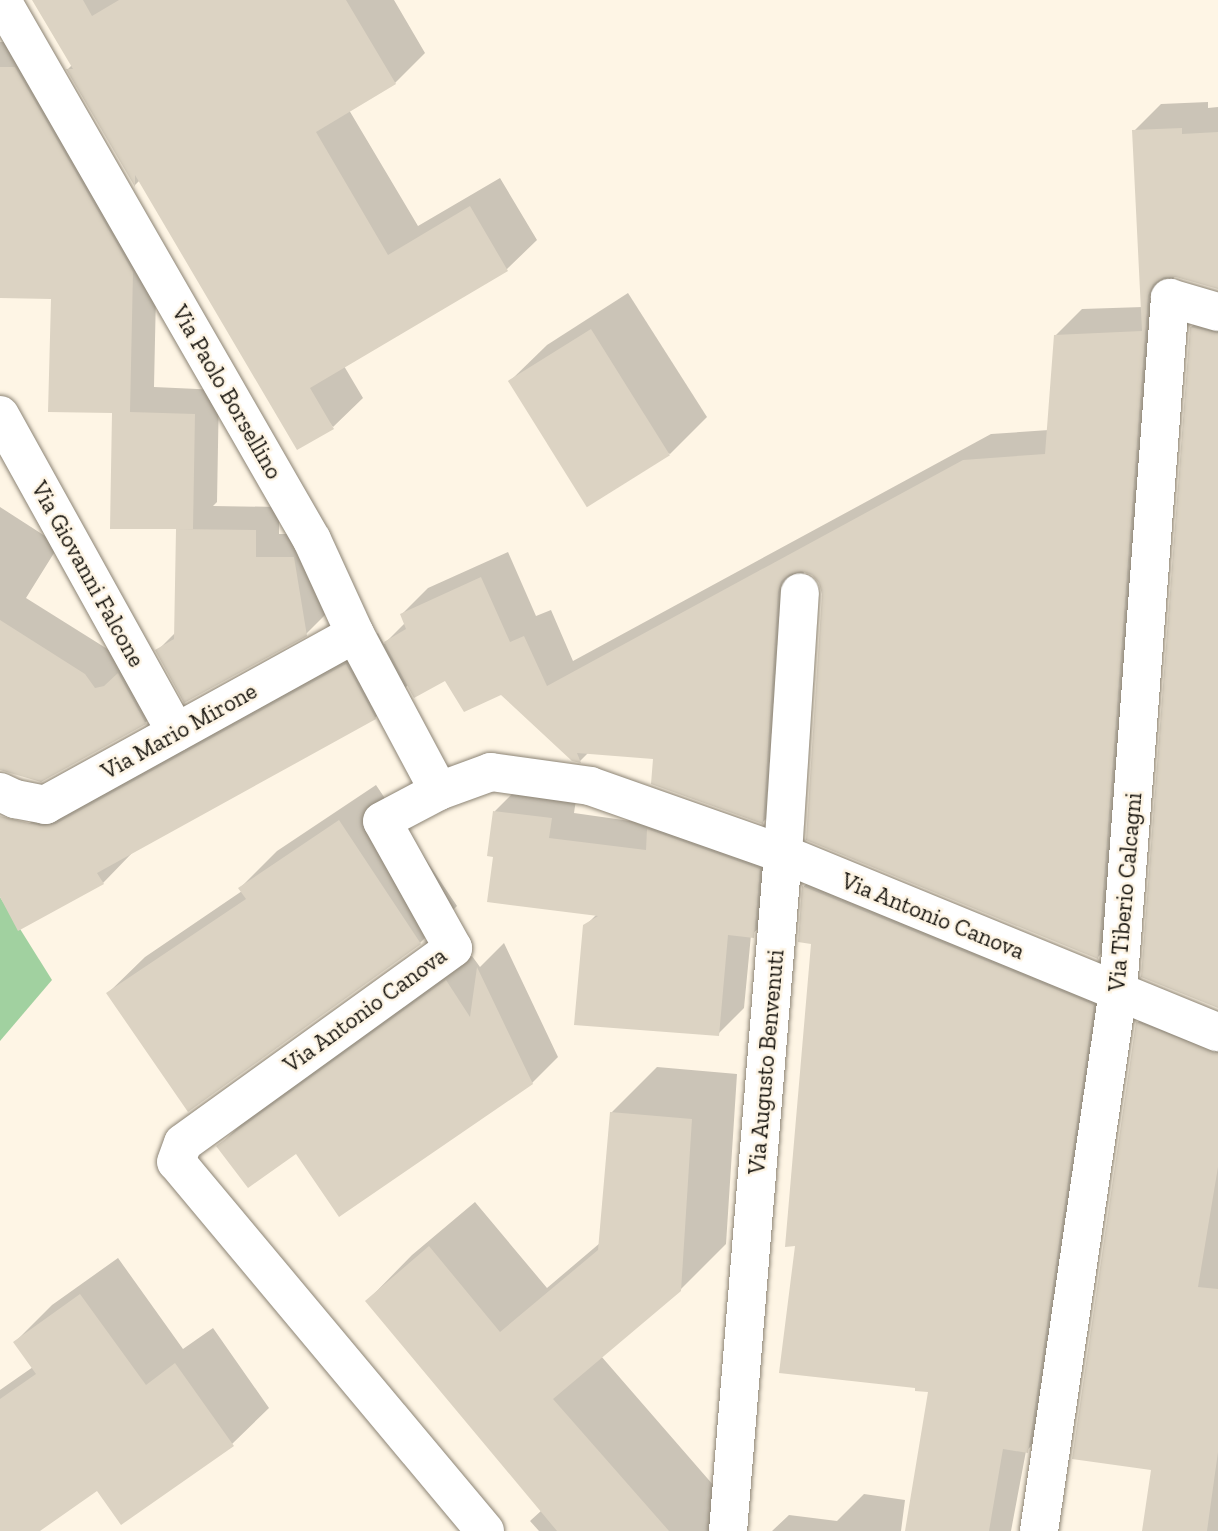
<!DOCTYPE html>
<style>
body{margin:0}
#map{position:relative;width:1218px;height:1531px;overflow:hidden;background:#fef5e5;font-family:"Zilla Slab",serif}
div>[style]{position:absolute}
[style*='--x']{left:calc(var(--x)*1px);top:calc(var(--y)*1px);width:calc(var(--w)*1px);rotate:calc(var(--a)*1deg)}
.green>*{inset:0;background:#a1d1a0}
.shadow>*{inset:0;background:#0003}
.building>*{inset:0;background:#dcd3c3;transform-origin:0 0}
.roads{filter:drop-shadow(0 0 2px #8c8475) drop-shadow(0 0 2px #8c8475)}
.minor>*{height:38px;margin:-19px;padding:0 19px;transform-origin:19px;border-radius:19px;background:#fff}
span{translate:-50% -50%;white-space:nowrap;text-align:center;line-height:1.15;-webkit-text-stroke:5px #fef5e5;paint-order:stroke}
.street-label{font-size:23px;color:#17140e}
</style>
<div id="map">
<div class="green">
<i style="clip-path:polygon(0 897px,52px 980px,0 1041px)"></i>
</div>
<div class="shadow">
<i style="clip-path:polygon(34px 0,394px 0,425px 53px,395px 83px,349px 110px,418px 226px,500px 178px,537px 240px,507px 269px,344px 366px,363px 398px,333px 427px,140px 180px,135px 185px,68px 69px,72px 65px)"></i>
<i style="clip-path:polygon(0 42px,40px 43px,157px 247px,154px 387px,219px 390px,217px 502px,213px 506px,279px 507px,279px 534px,318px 534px,330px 610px,306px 634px,157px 651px,176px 632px,178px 530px,180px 527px,53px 297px,0 296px)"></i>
<i style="clip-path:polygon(1208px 102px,1208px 108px,1218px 107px,1218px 287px,1174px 275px,1124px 931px,1098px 957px,824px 594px,821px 582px,812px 573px,804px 570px,789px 795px,763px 822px,655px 757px,589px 752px,580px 761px,573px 760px,502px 693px,446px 678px,409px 684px,375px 718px,134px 851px,103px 883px,0 893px,0 847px,15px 831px,378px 633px,384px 644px,405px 623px,402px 614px,428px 588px,508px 552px,536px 616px,551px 610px,573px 661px,991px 434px,1049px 430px,1055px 336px,1082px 309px,1143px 307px,1134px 131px,1161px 104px)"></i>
<i style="clip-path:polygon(628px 293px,707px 417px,670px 454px,510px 381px,547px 345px)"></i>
<i style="clip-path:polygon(1218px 301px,1218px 1007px,1191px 327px)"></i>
<i style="clip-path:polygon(0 507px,59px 545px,26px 598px,109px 650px,169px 699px,145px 723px,0 769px)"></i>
<i style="clip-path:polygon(376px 785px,457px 906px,420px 943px,189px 1110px,108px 993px,145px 957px,242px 891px,240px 888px,277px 851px)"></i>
<i style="clip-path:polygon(521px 785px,577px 793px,574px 813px,785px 843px,780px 910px,751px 935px,744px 1008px,718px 1034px,585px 926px,597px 914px,495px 856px,495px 811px)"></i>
<i style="clip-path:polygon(833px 858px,1122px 976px,1057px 1422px,1026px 1451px,1011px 1531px,907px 1531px,930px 1391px,797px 1244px,813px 942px,800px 941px,804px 886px)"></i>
<i style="clip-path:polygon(504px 943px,558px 1057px,532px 1083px,297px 1151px,218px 1147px,244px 1121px,472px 956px,480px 967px)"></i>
<i style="clip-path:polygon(1164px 996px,1218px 1018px,1218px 1531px,1144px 1531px,1153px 1468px,1137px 1023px)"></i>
<i style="clip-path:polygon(657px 1067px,737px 1074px,726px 1244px,680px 1290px,601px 1356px,741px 1517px,727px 1531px,539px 1531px,530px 1521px,542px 1510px,367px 1301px,412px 1255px,475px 1202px,547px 1288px,600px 1243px,611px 1113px)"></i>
<i style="clip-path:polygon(118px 1258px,183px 1349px,213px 1328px,269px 1408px,232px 1444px,97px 1489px,37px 1531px,0 1531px,0 1390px,33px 1367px,15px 1342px,52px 1305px)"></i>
<i style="clip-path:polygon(864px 1494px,905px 1500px,901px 1531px,772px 1531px,789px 1515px,837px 1521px)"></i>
</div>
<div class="building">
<i style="clip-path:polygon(32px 0,83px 0,92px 16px,119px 0,346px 0,396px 84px,316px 132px,388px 255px,470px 206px,508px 271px,310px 388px,334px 429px,297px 450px,135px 175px,135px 187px,66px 69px,73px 69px)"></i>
<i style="clip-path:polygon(0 67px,15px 67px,133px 272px,130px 412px,195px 414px,193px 529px,110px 529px,112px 413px,48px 412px,51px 299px,0 298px)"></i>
<i style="clip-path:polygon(1182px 128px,1182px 134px,1218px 132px,1218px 289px,1176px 277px,1164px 277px,1153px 284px,1148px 296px,1098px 959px,806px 840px,822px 594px,819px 583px,812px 575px,801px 571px,790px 574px,781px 581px,778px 592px,763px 824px,651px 784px,653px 759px,577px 753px,581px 763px,572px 761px,501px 695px,464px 712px,445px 681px,414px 698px,384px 642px,406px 629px,400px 614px,481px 577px,510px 642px,524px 636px,547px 686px,963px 460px,1045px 454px,1054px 335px,1142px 331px,1132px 130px)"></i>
<i style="clip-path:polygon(1190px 327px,1218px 333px,1218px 1008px,1141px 977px)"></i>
<i style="left:591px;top:329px;width:149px;height:98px;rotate:58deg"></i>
<i style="clip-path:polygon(176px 529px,256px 530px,256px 557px,294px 557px,307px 636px,184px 703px,155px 650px,174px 639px)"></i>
<i style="clip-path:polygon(0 620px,85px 674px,95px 688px,104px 686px,118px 673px,146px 724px,41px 782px,0 770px)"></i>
<i style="clip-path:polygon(346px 664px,376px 719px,97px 873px,104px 884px,18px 931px,0 897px,0 816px,41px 826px,56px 824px)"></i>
<i style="clip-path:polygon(493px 811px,552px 818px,549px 838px,646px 850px,647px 829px,760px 869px,754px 938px,728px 935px,719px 1036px,574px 1025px,583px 925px,598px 916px,487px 902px,493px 857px,487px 856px)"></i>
<i style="clip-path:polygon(339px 820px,421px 944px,188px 1112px,106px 993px,246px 899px,238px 888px)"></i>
<i style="clip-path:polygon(802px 886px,1094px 1005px,1028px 1453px,1003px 1449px,989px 1531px,905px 1531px,928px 1392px,915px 1391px,915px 1388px,779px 1373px,795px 1246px,785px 1247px,811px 944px,798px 942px)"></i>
<i style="clip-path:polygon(477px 967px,533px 1084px,339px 1217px,296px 1154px,248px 1188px,216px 1146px,446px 980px,470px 1017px)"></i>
<i style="clip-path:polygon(1136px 1022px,1218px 1053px,1218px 1167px,1198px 1287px,1218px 1289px,1218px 1452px,1207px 1531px,1142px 1531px,1151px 1470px,1072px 1459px)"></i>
<i style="clip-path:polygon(610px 1112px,692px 1119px,681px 1291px,553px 1399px,669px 1531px,557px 1531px,365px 1301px,429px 1246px,500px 1332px,598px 1250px)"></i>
<i style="clip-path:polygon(80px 1294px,146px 1385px,175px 1363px,234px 1446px,121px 1525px,97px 1491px,40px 1531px,0 1531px,0 1399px,36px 1374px,13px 1342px)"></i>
</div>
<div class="roads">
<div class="minor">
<i style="--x:0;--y:5;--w:5;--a:11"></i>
<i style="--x:5;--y:6;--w:616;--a:60.11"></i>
<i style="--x:312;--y:540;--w:103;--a:65.4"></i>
<i style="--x:355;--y:634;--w:178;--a:61.9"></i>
<i style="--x:0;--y:415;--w:363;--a:61"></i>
<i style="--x:0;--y:792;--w:17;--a:25"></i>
<i style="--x:15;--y:799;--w:31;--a:11"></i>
<i style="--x:45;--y:805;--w:354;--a:-28.9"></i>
<i style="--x:485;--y:1531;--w:481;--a:-129.9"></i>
<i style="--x:176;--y:1162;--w:20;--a:-70"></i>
<i style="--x:183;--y:1143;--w:333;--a:-35.8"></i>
<i style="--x:453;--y:948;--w:145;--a:-119.2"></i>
<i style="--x:382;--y:821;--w:64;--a:-27.8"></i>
<i style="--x:439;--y:791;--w:55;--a:-20.1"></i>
<i style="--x:491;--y:772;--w:100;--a:8"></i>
<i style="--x:590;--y:786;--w:205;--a:19.4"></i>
<i style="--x:783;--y:854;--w:470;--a:22.3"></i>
<i style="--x:728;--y:1531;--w:679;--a:-85.36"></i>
<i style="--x:783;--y:854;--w:262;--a:-86.3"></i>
<i style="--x:1039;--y:1531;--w:546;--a:-81.68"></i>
<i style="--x:1118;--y:991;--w:695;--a:-85.71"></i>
<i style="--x:1170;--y:298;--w:50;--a:16.3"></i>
</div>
</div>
<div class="street-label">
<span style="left:227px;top:392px;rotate:60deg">Via Paolo Borsellino</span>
<span style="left:88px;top:574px;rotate:61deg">Via Giovanni Falcone</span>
<span style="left:179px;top:731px;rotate:-29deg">Via Mario Mirone</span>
<span style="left:1125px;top:892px;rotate:-85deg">Via Tiberio Calcagni</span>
<span style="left:933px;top:916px;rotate:22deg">Via Antonio Canova</span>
<span style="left:365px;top:1010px;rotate:-36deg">Via Antonio Canova</span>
<span style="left:766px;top:1062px;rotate:-85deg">Via Augusto Benvenuti</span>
</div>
</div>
